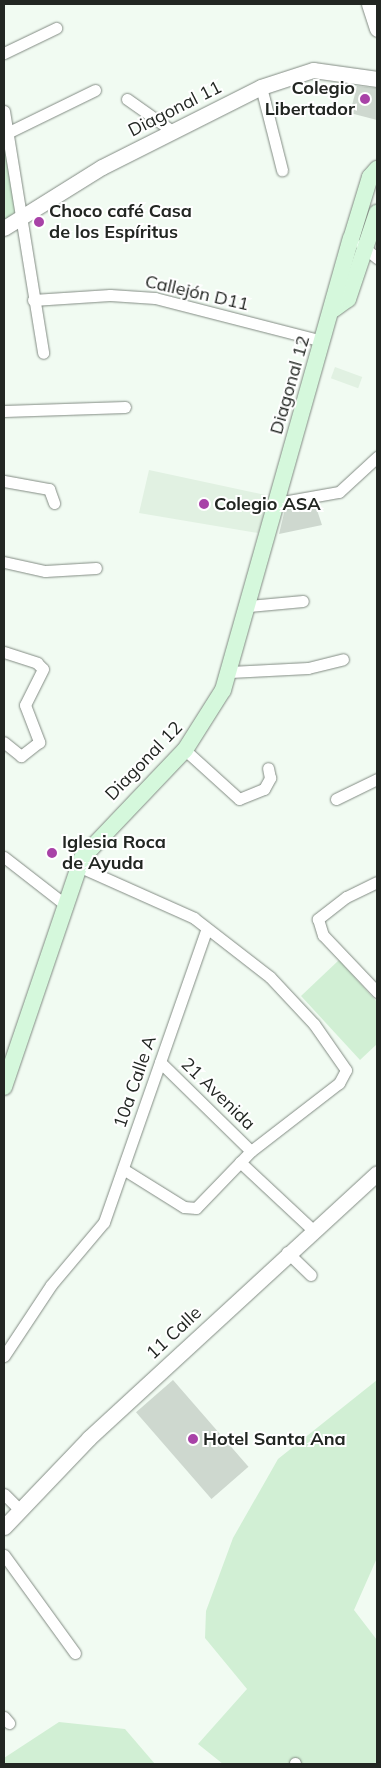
<!DOCTYPE html>
<meta charset="utf-8">
<style>
body{margin:0}
#map{position:relative;width:381px;height:1768px;overflow:hidden;background:#f1fbf2;font-family:Mulish,sans-serif}
div>[style]{position:absolute}
[style*='--x']{left:calc(var(--x)*1px);top:calc(var(--y)*1px);width:calc(var(--w)*1px);rotate:calc(var(--a)*1deg)}
.built>*{inset:0;background:#e1f1e2;transform-origin:0 0}
.green>*{inset:0;background:#d1efd4}
.building>*{inset:0;background:#ced8cf;transform-origin:0 0}
.roads{filter:drop-shadow(0 0 1px #828b83) drop-shadow(0 0 1px #828b83)}
.minor>*{height:11px;margin:-5.5px;padding:0 5.5px;transform-origin:5.5px;border-radius:5.5px;background:#fff}
.tertiary>*{height:15px;margin:-7.5px;padding:0 7.5px;transform-origin:7.5px;border-radius:7.5px;background:#fff}
.secondary>*{height:16px;margin:-8px;padding:0 8px;transform-origin:8px;border-radius:8px;background:#d5f8dc}
.dots>*{width:14px;height:14px;translate:-50% -50%;box-sizing:border-box;border:2px solid #fff;border-radius:50%}
span{translate:-50% -50%;white-space:nowrap;text-align:center;line-height:1.15;-webkit-text-stroke:4px #fff;paint-order:stroke}
.poi-label{font-size:18px;color:#222622;font-weight:700}
.right{translate:-100% -50%;text-align:right}
.left{translate:0 -50%;text-align:left}
.street-label{font-size:18px;color:#222622}
.frame{position:absolute;inset:0;border:5px solid #222622;pointer-events:none}
</style>
<div id="map">
<div class="built">
<i style="left:335px;top:367px;width:29px;height:12px;rotate:20deg"></i>
<i style="clip-path:polygon(149px 470px,270px 496px,258px 533px,139px 513px)"></i>
</div>
<div class="green">
<i style="clip-path:polygon(4px 126px,16px 212px,4px 220px)"></i>
<i style="clip-path:polygon(339px 960px,377px 1002px,377px 1044px,360px 1060px,301px 996px)"></i>
<i style="clip-path:polygon(377px 1380px,377px 1558px,354px 1610px,377px 1640px,377px 1764px,223px 1764px,198px 1744px,247px 1689px,205px 1638px,206px 1611px,233px 1538px,278px 1459px)"></i>
<i style="clip-path:polygon(59px 1722px,125px 1729px,155px 1764px,4px 1764px,4px 1758px)"></i>
</div>
<div class="building">
<i style="clip-path:polygon(357px 86px,377px 88px,377px 120px,350px 113px)"></i>
<i style="clip-path:polygon(315px 504px,322px 525px,279px 534px,285px 509px)"></i>
<i style="left:173px;top:1380px;width:115px;height:49px;rotate:49deg"></i>
</div>
<div class="roads">
<div class="minor">
<i style="--x:4;--y:53;--w:58;--a:-25.7"></i>
<i style="--x:261;--y:87;--w:86;--a:75.8"></i>
<i style="--x:127;--y:99;--w:54;--a:35.2"></i>
<i style="--x:4;--y:111;--w:245;--a:80.8"></i>
<i style="--x:7;--y:133;--w:98;--a:-26"></i>
<i style="--x:361;--y:245;--w:21;--a:39"></i>
<i style="--x:33;--y:300;--w:77;--a:-3.7"></i>
<i style="--x:110;--y:295;--w:45;--a:3.8"></i>
<i style="--x:155;--y:298;--w:172;--a:14.4"></i>
<i style="--x:4;--y:411;--w:121;--a:-1.9"></i>
<i style="--x:4;--y:481;--w:46;--a:10.1"></i>
<i style="--x:49;--y:489;--w:15;--a:70"></i>
<i style="--x:277;--y:503;--w:63;--a:-10.1"></i>
<i style="--x:339;--y:492;--w:52;--a:-42.6"></i>
<i style="--x:4;--y:562;--w:42;--a:12.4"></i>
<i style="--x:45;--y:571;--w:51;--a:-3.4"></i>
<i style="--x:249;--y:606;--w:54;--a:-5.3"></i>
<i style="--x:4;--y:652;--w:35;--a:18"></i>
<i style="--x:37;--y:663;--w:8;--a:45"></i>
<i style="--x:43;--y:669;--w:40;--a:116.6"></i>
<i style="--x:25;--y:705;--w:40;--a:69"></i>
<i style="--x:39;--y:742;--w:23;--a:142"></i>
<i style="--x:21;--y:756;--w:22;--a:-141"></i>
<i style="--x:230;--y:672;--w:78;--a:-2.9"></i>
<i style="--x:308;--y:668;--w:36;--a:-14"></i>
<i style="--x:185;--y:750;--w:73;--a:42.2"></i>
<i style="--x:239;--y:799;--w:27;--a:-22"></i>
<i style="--x:264;--y:789;--w:13;--a:-61"></i>
<i style="--x:270;--y:778;--w:10;--a:-101"></i>
<i style="--x:336;--y:799;--w:46;--a:-26"></i>
<i style="--x:4;--y:857;--w:80;--a:37.9"></i>
<i style="--x:78;--y:866;--w:127;--a:24.1"></i>
<i style="--x:194;--y:918;--w:96;--a:37.8"></i>
<i style="--x:270;--y:977;--w:64;--a:46.9"></i>
<i style="--x:314;--y:1024;--w:56;--a:55.2"></i>
<i style="--x:346;--y:1070;--w:15;--a:118"></i>
<i style="--x:339;--y:1083;--w:111;--a:142.3"></i>
<i style="--x:251;--y:1151;--w:79;--a:134"></i>
<i style="--x:196;--y:1208;--w:12;--a:-175"></i>
<i style="--x:184;--y:1207;--w:72;--a:-148.1"></i>
<i style="--x:377;--y:882;--w:34;--a:154"></i>
<i style="--x:346;--y:897;--w:36;--a:142"></i>
<i style="--x:318;--y:919;--w:17;--a:73"></i>
<i style="--x:323;--y:935;--w:79;--a:46.5"></i>
<i style="--x:160;--y:1062;--w:127;--a:44.4"></i>
<i style="--x:240;--y:1162;--w:100;--a:43"></i>
<i style="--x:287;--y:1252;--w:33;--a:44"></i>
<i style="--x:4;--y:1356;--w:85;--a:-56.5"></i>
<i style="--x:51;--y:1285;--w:82;--a:-49.9"></i>
<i style="--x:104;--y:1222;--w:309;--a:-70.7"></i>
<i style="--x:4;--y:1494;--w:23;--a:45"></i>
<i style="--x:4;--y:1555;--w:121;--a:54.1"></i>
<i style="--x:4;--y:1717;--w:8;--a:50"></i>
<i style="--x:295;--y:1763;--w:1;--a:90"></i>
</div>
<div class="tertiary">
<i style="--x:369;--y:4;--w:26;--a:72"></i>
<i style="--x:4;--y:228;--w:115;--a:-31.9"></i>
<i style="--x:102;--y:167;--w:178;--a:-26.7"></i>
<i style="--x:261;--y:87;--w:55;--a:-18.1"></i>
<i style="--x:313;--y:70;--w:65;--a:8"></i>
<i style="--x:4;--y:1527;--w:123;--a:-46.3"></i>
<i style="--x:89;--y:1438;--w:391;--a:-42.6"></i>
</div>
<div class="secondary">
<i style="--x:334;--y:309;--w:17;--a:-36"></i>
<i style="--x:348;--y:299;--w:91;--a:-71.4"></i>
<i style="--x:4;--y:1087;--w:242;--a:-71.2"></i>
<i style="--x:82;--y:858;--w:149;--a:-46.4"></i>
<i style="--x:185;--y:750;--w:71;--a:-57.7"></i>
<i style="--x:223;--y:690;--w:469;--a:-74.2"></i>
<i style="--x:351;--y:239;--w:65;--a:-73"></i>
<i style="--x:370;--y:177;--w:11;--a:-49"></i>
</div>
</div>
<div class="dots">
<i style="left:365px;top:99px;background:#a842a7"></i>
<i style="left:39px;top:222px;background:#a842a7"></i>
<i style="left:204px;top:504px;background:#a842a7"></i>
<i style="left:52px;top:853px;background:#a842a7"></i>
<i style="left:193px;top:1439px;background:#a842a7"></i>
</div>
<div class="poi-label">
<span class="right" style="left:355px;top:99px">Colegio<br>Libertador</span>
<span class="left" style="left:49px;top:222px">Choco café Casa<br>de los Espíritus</span>
<span class="left" style="left:214px;top:504px">Colegio ASA</span>
<span class="left" style="left:62px;top:853px">Iglesia Roca<br>de Ayuda</span>
<span class="left" style="left:203px;top:1439px">Hotel Santa Ana</span>
</div>
<div class="street-label">
<span style="left:175px;top:109px;rotate:-27deg">Diagonal 11</span>
<span style="left:197px;top:293px;rotate:13deg">Callejón D11</span>
<span style="left:290px;top:385px;rotate:-74deg">Diagonal 12</span>
<span style="left:144px;top:761px;rotate:-46deg">Diagonal 12</span>
<span style="left:135px;top:1082px;rotate:-71deg">10a Calle A</span>
<span style="left:218px;top:1094px;rotate:44deg">21 Avenida</span>
<span style="left:174px;top:1333px;rotate:-43deg">11 Calle</span>
</div>
<div class="frame"></div>
</div>
